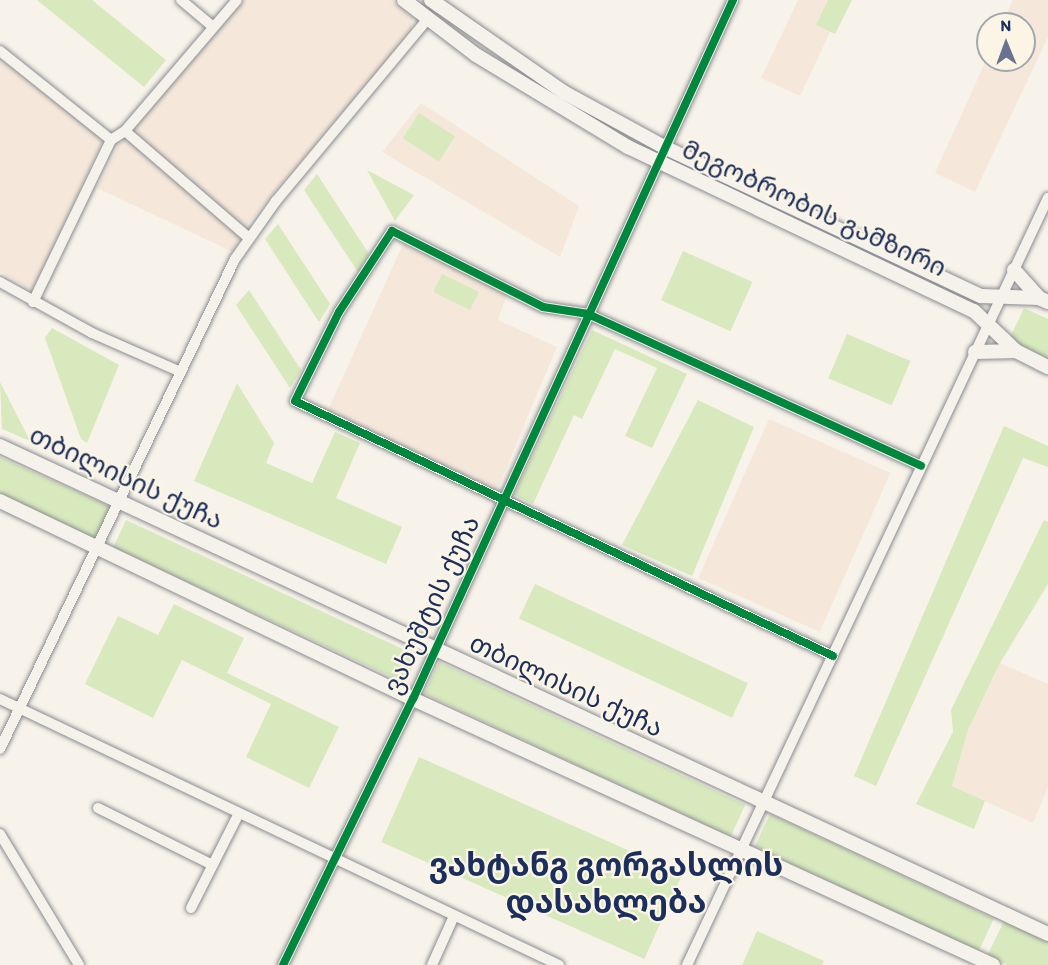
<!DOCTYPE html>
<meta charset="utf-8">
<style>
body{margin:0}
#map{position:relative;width:1048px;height:965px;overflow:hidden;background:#f7f3ea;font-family:Itim,"Noto Sans Georgian",sans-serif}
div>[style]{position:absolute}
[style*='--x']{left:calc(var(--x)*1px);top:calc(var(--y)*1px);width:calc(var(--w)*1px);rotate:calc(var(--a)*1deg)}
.built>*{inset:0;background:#f5e8da;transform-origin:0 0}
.green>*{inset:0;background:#d8e9bd;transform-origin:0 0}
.roads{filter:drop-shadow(0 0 2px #8a8c91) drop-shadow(0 0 2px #8a8c91)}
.minor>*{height:10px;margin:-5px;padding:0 5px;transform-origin:5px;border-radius:5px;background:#f5f2ec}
.major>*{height:14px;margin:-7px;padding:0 7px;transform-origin:7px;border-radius:7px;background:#f5f2ec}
.cycleway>*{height:8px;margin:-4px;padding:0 4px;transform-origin:4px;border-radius:4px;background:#00873e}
span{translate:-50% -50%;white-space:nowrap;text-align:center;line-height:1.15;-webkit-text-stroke:4.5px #fcf5e5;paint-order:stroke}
.street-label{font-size:26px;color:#1b2f5e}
.district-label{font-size:32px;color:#1b2f5e;font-weight:700}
.north{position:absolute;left:976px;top:12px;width:60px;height:60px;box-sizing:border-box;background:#fcf5e5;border:2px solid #a2a6af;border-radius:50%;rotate:359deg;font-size:16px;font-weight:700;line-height:24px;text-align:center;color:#1b2f5e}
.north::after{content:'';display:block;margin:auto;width:21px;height:27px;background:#68748f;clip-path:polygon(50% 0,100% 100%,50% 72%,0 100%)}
</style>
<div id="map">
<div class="built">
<i style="clip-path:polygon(243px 0,393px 0,413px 18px,410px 32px,245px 227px,233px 252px,97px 188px,118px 146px)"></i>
<i style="clip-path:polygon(798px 0,845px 0,800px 96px,761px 78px)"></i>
<i style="clip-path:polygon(1013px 0,1048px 0,1048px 37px,975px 192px,935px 173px,988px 56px,988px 60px,1024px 60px,1024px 24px,1002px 24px)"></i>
<i style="clip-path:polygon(0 59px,103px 140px,32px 291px,0 271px)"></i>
<i style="clip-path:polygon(421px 103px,579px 206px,560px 257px,382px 152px)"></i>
<i style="clip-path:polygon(403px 244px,507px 294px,498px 320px,557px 347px,497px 490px,328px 410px)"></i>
<i style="left:769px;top:419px;width:133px;height:174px;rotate:24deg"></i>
<i style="clip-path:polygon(1000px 663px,1048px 684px,1048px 787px,1033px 823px,952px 786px,968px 730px)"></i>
</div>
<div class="green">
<i style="clip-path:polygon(37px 0,92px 0,166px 60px,144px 87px)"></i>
<i style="clip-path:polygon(828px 0,852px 0,835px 34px,816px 25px)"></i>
<i style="left:419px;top:113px;width:43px;height:30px;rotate:33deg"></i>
<i style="clip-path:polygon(367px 170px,414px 195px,395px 221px)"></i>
<i style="clip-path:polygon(317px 174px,369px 254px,358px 272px,304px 190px)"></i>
<i style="clip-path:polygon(278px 224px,330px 304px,319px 322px,265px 239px)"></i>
<i style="left:683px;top:251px;width:76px;height:54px;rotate:24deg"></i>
<i style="left:442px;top:274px;width:41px;height:20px;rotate:26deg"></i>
<i style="clip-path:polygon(249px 290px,301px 370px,290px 388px,236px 305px)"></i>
<i style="clip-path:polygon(1024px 308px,1048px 319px,1048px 363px,1008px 342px)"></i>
<i style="clip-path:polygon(52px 328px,119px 365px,87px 443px,81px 439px,45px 338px)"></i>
<i style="clip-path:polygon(592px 330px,687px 374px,652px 448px,625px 436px,657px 368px,615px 349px,582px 419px,574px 415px,533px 504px,514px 495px)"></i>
<i style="left:847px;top:334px;width:69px;height:48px;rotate:23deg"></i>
<i style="clip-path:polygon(0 382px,30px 441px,2px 429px)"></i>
<i style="clip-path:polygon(237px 383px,274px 443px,266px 463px,312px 483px,335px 432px,360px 443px,336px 498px,402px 527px,386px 564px,194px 481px)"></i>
<i style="clip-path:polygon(698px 400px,754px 427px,692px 576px,622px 545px)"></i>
<i style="clip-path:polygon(1004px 426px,1048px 446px,1048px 467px,1023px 458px,876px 786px,854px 776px)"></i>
<i style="clip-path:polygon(0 457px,111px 507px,97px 540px,0 495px)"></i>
<i style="left:126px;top:520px;width:322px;height:30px;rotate:25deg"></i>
<i style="clip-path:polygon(1044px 520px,1048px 522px,1048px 584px,1000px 663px,968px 730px,952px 786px,985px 801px,974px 829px,916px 804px,953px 732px,951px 710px)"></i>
<i style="left:535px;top:584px;width:235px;height:38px;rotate:25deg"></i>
<i style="clip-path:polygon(174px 604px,244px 638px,227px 673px,339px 727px,309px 788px,246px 757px,271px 704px,182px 660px,153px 718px,85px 684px,118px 616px,158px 635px)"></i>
<i style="left:439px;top:662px;width:338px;height:35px;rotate:25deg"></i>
<i style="left:419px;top:757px;width:288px;height:93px;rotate:24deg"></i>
<i style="left:770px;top:814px;width:247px;height:36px;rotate:25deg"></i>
<i style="clip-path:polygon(1004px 921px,1048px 941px,1048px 965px,1007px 965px,987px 956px)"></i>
<i style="clip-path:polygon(757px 931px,824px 961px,822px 965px,742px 965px)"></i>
</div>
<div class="roads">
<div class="minor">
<i style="--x:181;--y:0;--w:40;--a:40"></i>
<i style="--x:0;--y:51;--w:142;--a:38.7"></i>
<i style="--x:125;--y:131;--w:162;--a:40.8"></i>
<i style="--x:0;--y:282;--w:105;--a:29"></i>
<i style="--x:92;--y:333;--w:97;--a:23.7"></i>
<i style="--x:33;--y:302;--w:180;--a:-64.3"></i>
<i style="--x:111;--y:140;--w:17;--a:-33"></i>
<i style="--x:125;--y:131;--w:172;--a:-49.5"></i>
<i style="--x:833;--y:656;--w:595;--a:-154.64"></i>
<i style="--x:295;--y:401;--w:99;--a:-63.7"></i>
<i style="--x:339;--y:312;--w:97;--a:-56.8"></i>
<i style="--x:392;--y:231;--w:169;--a:26.7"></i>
<i style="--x:543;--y:307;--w:46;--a:8.8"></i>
<i style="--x:588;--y:314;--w:366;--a:24.5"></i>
<i style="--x:0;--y:699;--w:619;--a:25.45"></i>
<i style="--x:0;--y:749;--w:543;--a:-64.38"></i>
<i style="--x:235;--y:259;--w:71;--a:-54.7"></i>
<i style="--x:276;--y:201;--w:236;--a:-50.2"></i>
<i style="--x:98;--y:808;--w:128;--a:26.4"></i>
<i style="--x:0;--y:834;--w:153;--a:58.9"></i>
<i style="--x:191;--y:908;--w:106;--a:-63.2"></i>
<i style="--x:283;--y:965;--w:296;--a:-64"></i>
<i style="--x:413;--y:699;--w:769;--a:-65.4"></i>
<i style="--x:432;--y:965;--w:54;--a:-65.8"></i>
<i style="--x:687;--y:965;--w:848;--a:-64.8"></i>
</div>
<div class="major">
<i style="--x:404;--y:0;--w:91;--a:37.4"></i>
<i style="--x:476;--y:55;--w:178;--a:31.2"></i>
<i style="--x:628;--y:147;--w:383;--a:25.4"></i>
<i style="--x:974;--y:311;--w:58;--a:43.6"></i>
<i style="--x:1016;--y:351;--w:36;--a:27"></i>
<i style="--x:431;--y:0;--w:163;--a:34.8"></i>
<i style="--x:565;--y:93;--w:115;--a:28.6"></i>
<i style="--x:666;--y:148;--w:348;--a:25.2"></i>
<i style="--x:981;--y:296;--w:58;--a:2"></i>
<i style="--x:1039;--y:298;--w:10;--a:24"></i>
<i style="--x:1014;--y:270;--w:38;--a:48"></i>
<i style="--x:975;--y:352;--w:41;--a:-1.4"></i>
<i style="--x:0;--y:446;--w:1156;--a:24.97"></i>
<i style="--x:0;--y:501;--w:458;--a:25.6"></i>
<i style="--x:413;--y:699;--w:638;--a:24.64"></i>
</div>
</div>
<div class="cycleway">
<i style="--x:833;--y:656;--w:595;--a:-154.64"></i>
<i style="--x:295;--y:401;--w:99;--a:-63.7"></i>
<i style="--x:339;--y:312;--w:97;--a:-56.8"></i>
<i style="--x:392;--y:231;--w:169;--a:26.7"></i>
<i style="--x:543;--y:307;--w:46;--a:8.8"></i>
<i style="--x:588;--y:314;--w:366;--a:24.5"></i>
<i style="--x:283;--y:965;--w:296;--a:-64"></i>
<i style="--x:413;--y:699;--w:769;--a:-65.4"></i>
</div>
<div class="street-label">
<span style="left:814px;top:209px;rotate:25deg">მეგობრობის გამზირი</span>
<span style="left:126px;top:478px;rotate:25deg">თბილისის ქუჩა</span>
<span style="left:432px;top:605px;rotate:-65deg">ვახუშტის ქუჩა</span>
<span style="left:566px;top:686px;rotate:25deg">თბილისის ქუჩა</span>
</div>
<div class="district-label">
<span style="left:606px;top:884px">ვახტანგ გორგასლის<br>დასახლება</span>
</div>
<div class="north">N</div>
</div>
